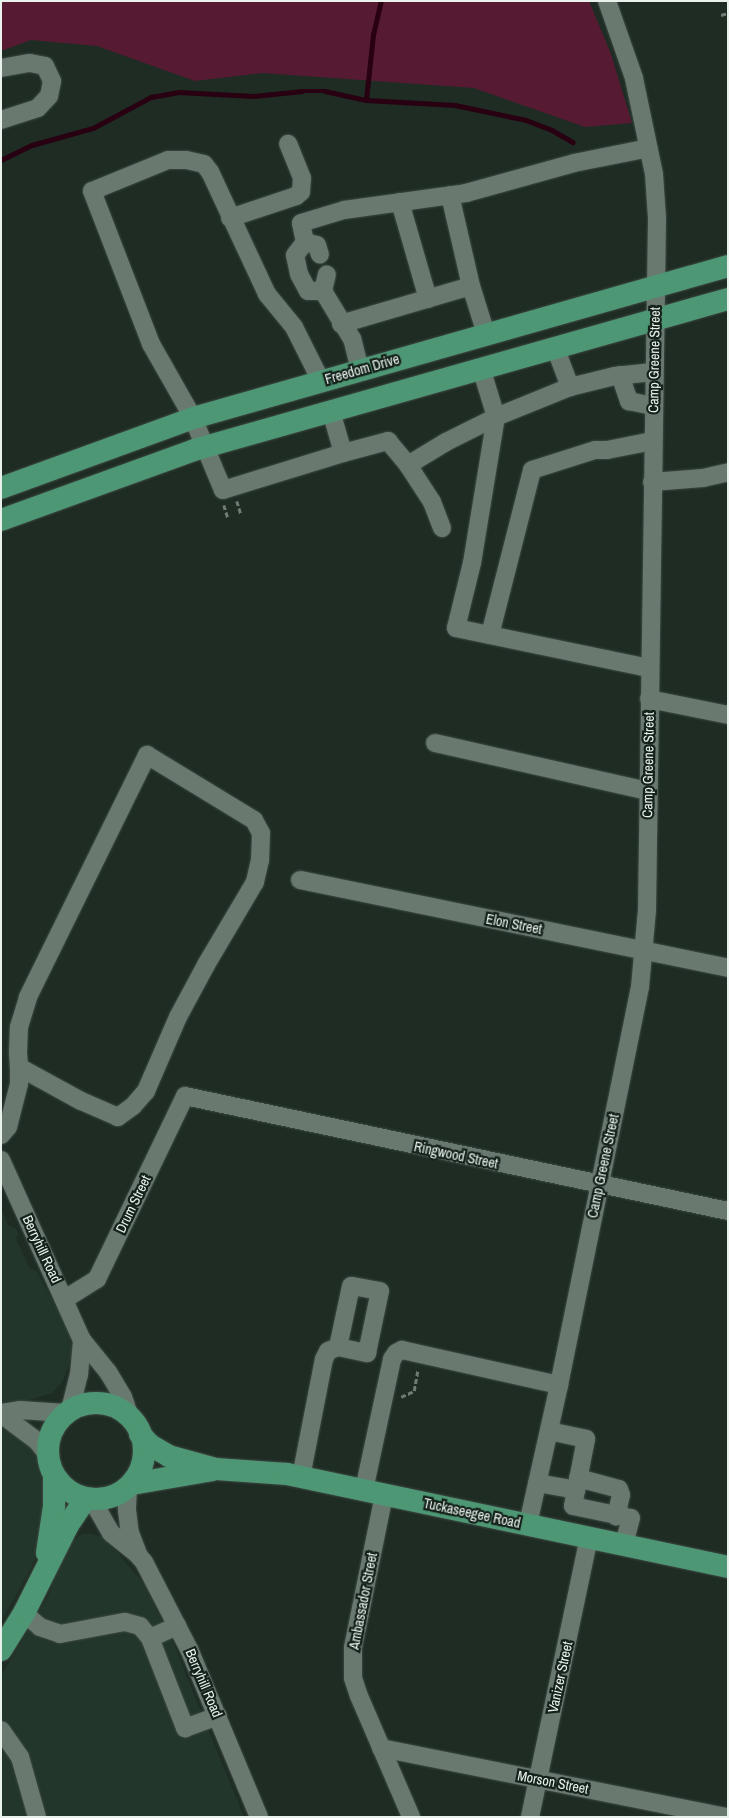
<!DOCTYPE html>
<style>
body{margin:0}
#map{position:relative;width:729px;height:1818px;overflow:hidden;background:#1e2c24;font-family:"Archivo Narrow",sans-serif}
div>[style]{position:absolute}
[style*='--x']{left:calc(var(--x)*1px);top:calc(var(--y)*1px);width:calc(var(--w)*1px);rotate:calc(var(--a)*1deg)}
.built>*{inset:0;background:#22362b}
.green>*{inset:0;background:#561b33}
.stream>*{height:4.5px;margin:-2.25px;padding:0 2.25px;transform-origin:2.25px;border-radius:2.25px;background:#280011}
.path>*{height:2.5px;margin-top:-1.25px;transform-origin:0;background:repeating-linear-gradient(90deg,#6f7b74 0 5px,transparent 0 7.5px)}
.roads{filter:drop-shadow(0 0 1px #3e4943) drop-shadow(0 0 1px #3e4943)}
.minor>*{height:18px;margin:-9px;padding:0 9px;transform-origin:9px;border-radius:9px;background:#6a7970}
.major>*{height:22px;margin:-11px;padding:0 11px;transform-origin:11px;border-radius:11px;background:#4e9774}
.major>.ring{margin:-11px;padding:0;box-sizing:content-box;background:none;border:22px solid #4e9774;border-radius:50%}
span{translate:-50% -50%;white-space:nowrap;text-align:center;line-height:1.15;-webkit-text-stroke:4.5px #15221b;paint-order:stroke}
.street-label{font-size:14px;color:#e8f1ec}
.frame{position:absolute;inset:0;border:2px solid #e8f1ec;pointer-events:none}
</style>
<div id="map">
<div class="built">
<i style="clip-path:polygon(1px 1208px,8px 1225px,16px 1228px,18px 1234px,16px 1239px,30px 1268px,37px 1272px,69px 1331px,72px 1353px,69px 1365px,62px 1382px,52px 1393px,26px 1401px,1px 1402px)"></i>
<i style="clip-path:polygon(1px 1427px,12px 1431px,38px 1453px,47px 1476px,39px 1549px,30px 1571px,1px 1622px)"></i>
<i style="clip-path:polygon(89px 1533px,104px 1537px,145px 1585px,174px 1645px,244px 1817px,1px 1817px,1px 1676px,47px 1598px,69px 1544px,80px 1535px)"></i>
</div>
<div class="green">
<i style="clip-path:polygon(2px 1px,589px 1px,611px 54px,632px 123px,585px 127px,474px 88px,262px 73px,195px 81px,97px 46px,31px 40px,1px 51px)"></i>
</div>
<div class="stream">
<i style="--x:366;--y:100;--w:65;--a:-83.9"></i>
<i style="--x:373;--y:35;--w:35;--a:-77"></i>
<i style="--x:1;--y:160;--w:34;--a:-26"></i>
<i style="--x:32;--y:145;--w:63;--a:-15.6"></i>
<i style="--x:93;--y:128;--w:66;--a:-28.1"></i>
<i style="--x:151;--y:97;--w:28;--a:-10"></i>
<i style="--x:179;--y:92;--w:74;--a:3.1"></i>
<i style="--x:253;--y:96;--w:49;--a:-5.8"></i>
<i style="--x:302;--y:91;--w:23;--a:0"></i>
<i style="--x:325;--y:91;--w:42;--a:12.4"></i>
<i style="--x:366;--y:100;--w:89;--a:3.2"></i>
<i style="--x:455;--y:105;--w:73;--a:11.9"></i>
<i style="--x:526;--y:120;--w:28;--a:21"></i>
<i style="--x:552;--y:130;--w:24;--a:30"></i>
</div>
<div class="path">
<i style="--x:721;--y:15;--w:7;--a:-16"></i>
<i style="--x:237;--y:501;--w:14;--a:73"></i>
<i style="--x:224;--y:505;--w:14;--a:73"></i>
<i style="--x:401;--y:1397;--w:14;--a:-25"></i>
<i style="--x:414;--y:1391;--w:22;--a:-80"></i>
</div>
<div class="roads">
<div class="minor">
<i style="--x:1;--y:68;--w:29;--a:-10"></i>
<i style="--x:30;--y:63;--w:15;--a:11"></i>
<i style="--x:45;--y:66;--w:17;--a:65"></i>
<i style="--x:52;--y:81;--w:15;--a:101"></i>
<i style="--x:49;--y:96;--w:16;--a:133"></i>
<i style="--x:38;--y:108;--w:39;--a:162"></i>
<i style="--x:400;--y:202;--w:101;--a:73.9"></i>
<i style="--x:230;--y:218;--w:70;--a:-18.4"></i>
<i style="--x:296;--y:196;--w:6;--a:-39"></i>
<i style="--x:301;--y:192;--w:14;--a:-86"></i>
<i style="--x:302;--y:178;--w:37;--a:-112"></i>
<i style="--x:305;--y:242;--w:12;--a:14"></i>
<i style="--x:317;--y:245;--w:10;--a:73"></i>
<i style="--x:471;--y:286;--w:50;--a:72.6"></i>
<i style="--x:323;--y:291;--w:17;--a:-77"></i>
<i style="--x:341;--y:324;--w:135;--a:-16.3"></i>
<i style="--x:471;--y:286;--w:93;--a:-103"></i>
<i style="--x:555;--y:347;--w:43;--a:69.4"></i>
<i style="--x:360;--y:370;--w:32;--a:-104"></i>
<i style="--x:352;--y:339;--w:56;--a:-121.1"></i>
<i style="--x:323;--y:291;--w:15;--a:180"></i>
<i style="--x:308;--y:291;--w:19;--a:-118"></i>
<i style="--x:299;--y:274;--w:19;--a:-102"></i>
<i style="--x:295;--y:255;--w:16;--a:-52"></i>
<i style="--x:305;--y:242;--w:19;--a:-102"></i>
<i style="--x:301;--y:223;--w:45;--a:-16.8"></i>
<i style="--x:344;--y:210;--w:123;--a:-7.9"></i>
<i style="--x:466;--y:193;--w:112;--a:-15.5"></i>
<i style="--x:574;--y:163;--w:76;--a:-11.3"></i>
<i style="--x:620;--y:375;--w:28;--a:71"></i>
<i style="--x:629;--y:401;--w:25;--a:12"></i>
<i style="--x:321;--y:381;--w:60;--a:-116.6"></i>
<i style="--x:294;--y:327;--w:43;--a:-129.3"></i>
<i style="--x:267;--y:294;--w:135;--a:-115"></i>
<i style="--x:210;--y:172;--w:10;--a:-127"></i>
<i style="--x:204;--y:164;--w:18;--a:-167"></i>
<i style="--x:186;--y:160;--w:18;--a:180"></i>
<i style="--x:168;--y:160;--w:82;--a:157.8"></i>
<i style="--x:92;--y:191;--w:164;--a:68.9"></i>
<i style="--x:151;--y:344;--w:85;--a:60.4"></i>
<i style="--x:193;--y:418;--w:78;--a:67.4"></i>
<i style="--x:223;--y:490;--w:126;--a:-17.1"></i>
<i style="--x:343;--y:453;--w:44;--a:-105.9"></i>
<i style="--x:343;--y:453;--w:47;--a:-14.9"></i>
<i style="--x:388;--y:441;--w:31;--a:50"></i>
<i style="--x:408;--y:465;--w:44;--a:57"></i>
<i style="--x:432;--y:502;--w:28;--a:69"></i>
<i style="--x:408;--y:465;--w:44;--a:-31.2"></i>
<i style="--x:446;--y:442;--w:56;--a:-26.6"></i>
<i style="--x:496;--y:417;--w:51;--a:-107"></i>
<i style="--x:652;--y:482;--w:51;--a:-4.5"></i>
<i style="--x:703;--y:478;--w:26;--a:-13"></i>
<i style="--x:490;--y:635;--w:170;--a:-75.7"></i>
<i style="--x:532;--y:470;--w:66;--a:-17.6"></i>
<i style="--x:595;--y:450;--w:12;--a:0"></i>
<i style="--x:607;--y:450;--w:47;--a:-11.1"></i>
<i style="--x:649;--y:668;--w:197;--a:-168.3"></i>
<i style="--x:456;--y:628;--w:67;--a:-76.2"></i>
<i style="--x:472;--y:563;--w:148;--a:-80.7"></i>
<i style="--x:496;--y:417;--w:80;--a:-22.1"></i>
<i style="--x:570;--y:387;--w:46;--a:-13.7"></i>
<i style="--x:615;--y:376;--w:38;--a:-6"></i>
<i style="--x:649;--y:699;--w:81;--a:11.4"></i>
<i style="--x:435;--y:743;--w:218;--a:12.7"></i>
<i style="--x:300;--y:880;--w:437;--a:11.6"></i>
<i style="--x:1;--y:1135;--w:11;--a:-49"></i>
<i style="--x:8;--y:1127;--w:44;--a:-75.7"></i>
<i style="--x:19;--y:1084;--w:17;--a:-90"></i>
<i style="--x:19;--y:1067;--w:14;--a:-94"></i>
<i style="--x:18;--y:1053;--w:26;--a:-88"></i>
<i style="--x:19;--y:1027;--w:31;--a:-73"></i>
<i style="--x:28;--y:997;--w:270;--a:-63.8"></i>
<i style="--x:147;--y:755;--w:125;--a:31.3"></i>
<i style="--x:254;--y:820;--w:15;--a:62"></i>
<i style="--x:261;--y:833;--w:27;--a:92"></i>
<i style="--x:260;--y:860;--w:23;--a:103"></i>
<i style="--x:255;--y:882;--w:96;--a:120.6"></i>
<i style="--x:206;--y:965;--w:59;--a:118.3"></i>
<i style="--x:178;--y:1017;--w:81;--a:113.4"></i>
<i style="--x:146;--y:1091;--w:20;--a:131"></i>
<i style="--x:133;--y:1106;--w:19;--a:144"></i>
<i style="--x:118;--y:1117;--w:40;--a:-156.6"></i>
<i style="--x:81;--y:1101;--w:71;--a:-151.3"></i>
<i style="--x:1;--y:1160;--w:197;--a:65.8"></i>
<i style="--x:82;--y:1340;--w:41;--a:50.9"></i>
<i style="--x:108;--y:1372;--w:29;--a:59"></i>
<i style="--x:123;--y:1397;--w:21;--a:71"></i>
<i style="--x:65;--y:1299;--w:38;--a:-32"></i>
<i style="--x:97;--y:1279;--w:203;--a:-64.3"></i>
<i style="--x:185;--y:1096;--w:555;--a:11.96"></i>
<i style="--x:70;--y:1410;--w:36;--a:-76"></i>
<i style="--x:79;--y:1375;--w:35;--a:-85"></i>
<i style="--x:1;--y:1413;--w:19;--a:-9"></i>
<i style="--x:20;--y:1410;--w:45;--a:3.8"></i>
<i style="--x:1;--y:1414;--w:45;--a:36.9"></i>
<i style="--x:37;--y:1441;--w:18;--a:52"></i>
<i style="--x:549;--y:1431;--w:38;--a:12"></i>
<i style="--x:586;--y:1439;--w:68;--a:101"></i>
<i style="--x:573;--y:1506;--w:59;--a:11.7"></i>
<i style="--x:631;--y:1518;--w:28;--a:105"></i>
<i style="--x:301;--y:1477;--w:120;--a:-79"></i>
<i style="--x:324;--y:1359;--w:9;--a:-63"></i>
<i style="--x:328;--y:1351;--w:11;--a:-22"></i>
<i style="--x:338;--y:1347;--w:30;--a:12"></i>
<i style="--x:367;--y:1353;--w:63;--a:-78.2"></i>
<i style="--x:380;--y:1291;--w:29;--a:-170"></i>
<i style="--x:351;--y:1286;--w:62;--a:102"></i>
<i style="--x:578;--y:1478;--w:42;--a:15"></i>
<i style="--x:619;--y:1489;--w:6;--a:72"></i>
<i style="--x:621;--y:1495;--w:22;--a:103"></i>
<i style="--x:537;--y:1483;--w:40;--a:10"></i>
<i style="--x:128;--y:1488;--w:22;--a:93"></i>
<i style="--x:127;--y:1510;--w:23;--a:83"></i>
<i style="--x:130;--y:1533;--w:22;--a:69"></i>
<i style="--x:364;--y:1490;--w:134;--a:-77.9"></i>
<i style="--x:392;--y:1359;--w:7;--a:-56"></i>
<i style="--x:396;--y:1353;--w:7;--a:-27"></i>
<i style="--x:402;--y:1350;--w:161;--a:12.6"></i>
<i style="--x:384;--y:1495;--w:156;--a:101.5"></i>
<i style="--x:353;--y:1648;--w:30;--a:90"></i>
<i style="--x:353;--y:1678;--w:19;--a:72"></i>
<i style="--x:359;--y:1696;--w:132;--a:66.7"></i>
<i style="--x:91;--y:1498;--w:40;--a:60.3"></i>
<i style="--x:111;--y:1533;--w:35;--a:39"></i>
<i style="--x:138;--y:1555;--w:9;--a:49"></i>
<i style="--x:144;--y:1562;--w:98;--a:62.7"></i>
<i style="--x:189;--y:1649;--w:182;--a:67.4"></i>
<i style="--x:528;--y:1524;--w:142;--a:-77.4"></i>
<i style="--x:559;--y:1385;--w:406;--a:-78.5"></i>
<i style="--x:640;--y:987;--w:77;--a:-84.8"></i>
<i style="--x:647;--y:910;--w:692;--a:-89.17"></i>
<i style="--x:657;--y:218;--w:44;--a:-93.9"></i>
<i style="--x:654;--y:174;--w:98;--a:-101.8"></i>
<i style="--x:634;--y:78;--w:82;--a:-109.3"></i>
<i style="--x:24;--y:1613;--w:21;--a:41"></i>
<i style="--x:40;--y:1627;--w:21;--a:19"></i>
<i style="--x:60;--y:1634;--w:66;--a:-10.5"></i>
<i style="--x:125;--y:1622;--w:16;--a:15"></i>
<i style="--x:140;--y:1626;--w:16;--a:50"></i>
<i style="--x:150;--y:1638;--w:97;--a:68.7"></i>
<i style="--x:185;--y:1728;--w:35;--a:-20"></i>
<i style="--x:150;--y:1638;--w:30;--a:-24"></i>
<i style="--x:1;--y:1730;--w:33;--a:55"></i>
<i style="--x:20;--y:1757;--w:62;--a:74.2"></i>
<i style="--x:381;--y:1748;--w:351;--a:11.3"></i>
<i style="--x:530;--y:1817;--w:286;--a:-78.1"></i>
</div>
<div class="major">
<i style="--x:1;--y:488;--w:204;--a:-20"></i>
<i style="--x:193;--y:418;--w:556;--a:-15.86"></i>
<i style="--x:1;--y:520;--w:205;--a:-19.9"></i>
<i style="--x:194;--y:450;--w:555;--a:-15.79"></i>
<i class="ring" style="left:48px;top:1403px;width:74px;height:74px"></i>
<i style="--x:140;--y:1434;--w:15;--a:48"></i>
<i style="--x:150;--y:1445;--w:22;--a:30"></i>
<i style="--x:169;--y:1456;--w:49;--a:15.5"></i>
<i style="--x:216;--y:1469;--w:71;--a:4"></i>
<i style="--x:287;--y:1474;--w:451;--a:11.9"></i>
<i style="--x:132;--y:1484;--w:81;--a:-9.9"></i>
<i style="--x:47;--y:1553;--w:48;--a:-81.5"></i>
<i style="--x:54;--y:1506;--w:30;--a:-90"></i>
<i style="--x:1;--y:1650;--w:44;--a:-58.1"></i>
<i style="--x:24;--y:1613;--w:98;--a:-63.4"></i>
<i style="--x:68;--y:1525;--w:32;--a:-56"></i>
</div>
</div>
<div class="street-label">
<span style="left:654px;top:360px;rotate:-89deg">Camp Greene Street</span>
<span style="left:362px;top:369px;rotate:-16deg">Freedom Drive</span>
<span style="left:648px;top:765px;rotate:-89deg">Camp Greene Street</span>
<span style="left:514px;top:924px;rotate:11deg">Elon Street</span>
<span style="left:456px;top:1155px;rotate:12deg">Ringwood Street</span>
<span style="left:603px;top:1166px;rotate:-78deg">Camp Greene Street</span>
<span style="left:133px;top:1204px;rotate:-64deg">Drum Street</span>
<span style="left:42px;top:1249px;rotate:65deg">Berryhill Road</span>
<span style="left:472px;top:1513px;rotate:12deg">Tuckaseegee Road</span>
<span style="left:363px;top:1601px;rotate:-79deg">Ambassador Street</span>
<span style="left:560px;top:1677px;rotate:-78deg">Vanizer Street</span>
<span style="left:204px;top:1683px;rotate:67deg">Berryhill Road</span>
<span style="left:553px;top:1782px;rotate:11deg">Morson Street</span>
</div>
<div class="frame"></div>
</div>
